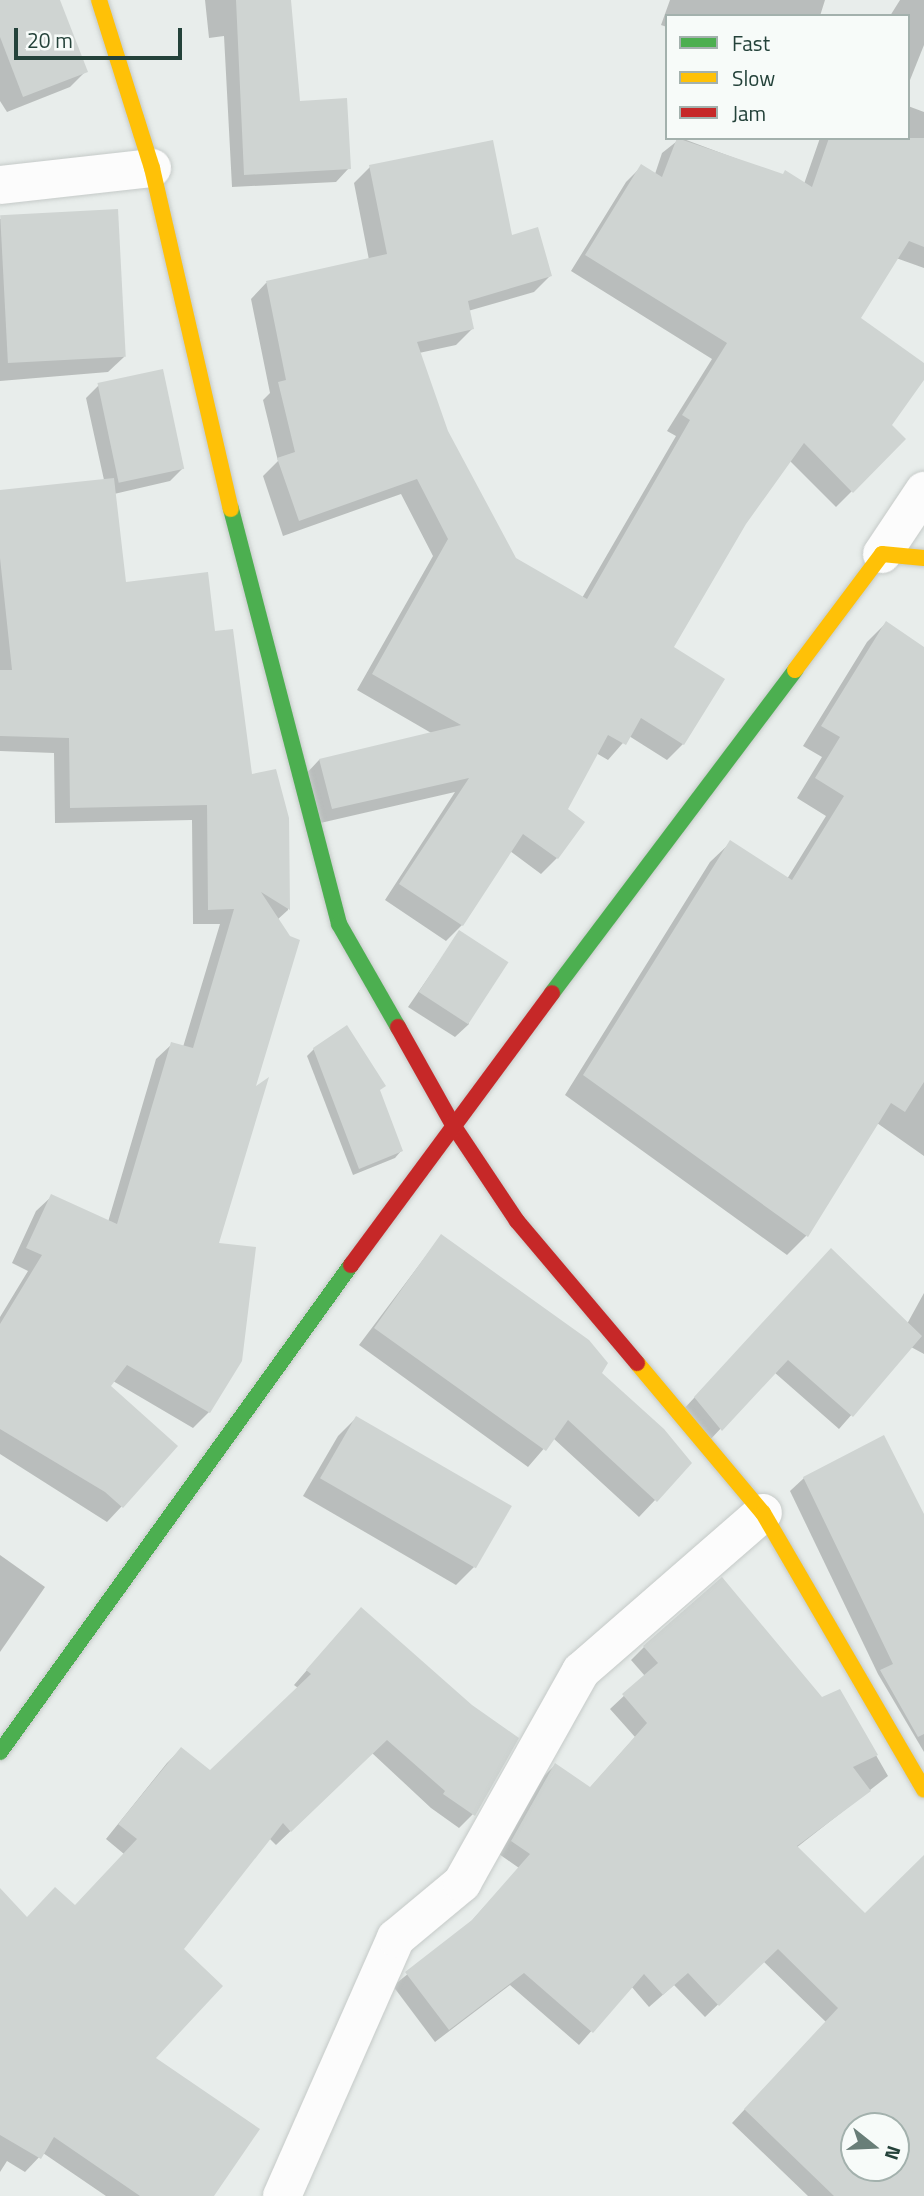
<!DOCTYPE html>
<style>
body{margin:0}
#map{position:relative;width:924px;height:2196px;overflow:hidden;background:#e8edeb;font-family:"Titillium Web",sans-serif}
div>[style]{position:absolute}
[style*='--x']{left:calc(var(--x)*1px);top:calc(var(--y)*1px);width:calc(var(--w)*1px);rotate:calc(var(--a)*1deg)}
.shadow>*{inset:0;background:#0003}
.building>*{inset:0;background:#cfd4d2;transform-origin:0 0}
.roads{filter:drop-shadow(0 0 2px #c5cac8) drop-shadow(0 0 2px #c5cac8)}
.street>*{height:38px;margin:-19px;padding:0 19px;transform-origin:19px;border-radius:19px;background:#fcfcfc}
.fast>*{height:16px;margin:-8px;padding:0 8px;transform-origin:8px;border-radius:8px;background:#4caf50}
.slow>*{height:16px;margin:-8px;padding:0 8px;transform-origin:8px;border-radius:8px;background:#ffc107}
.jam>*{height:16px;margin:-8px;padding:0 8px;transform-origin:8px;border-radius:8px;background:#c62828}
span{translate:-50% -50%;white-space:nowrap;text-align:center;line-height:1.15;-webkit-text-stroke:6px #f7fbf9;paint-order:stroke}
.legend{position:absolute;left:665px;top:14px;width:245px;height:126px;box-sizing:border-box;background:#f7fbf9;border:2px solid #a3b1ad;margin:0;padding:9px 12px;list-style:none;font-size:21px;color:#24423a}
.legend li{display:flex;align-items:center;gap:14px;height:35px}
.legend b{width:35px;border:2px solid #a3b1ad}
.north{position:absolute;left:840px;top:2112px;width:70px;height:70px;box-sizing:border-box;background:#f7fbf9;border:2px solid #a3b1ad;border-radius:50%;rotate:108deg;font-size:19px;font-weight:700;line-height:28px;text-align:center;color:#24423a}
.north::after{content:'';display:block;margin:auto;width:24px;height:32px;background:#697e78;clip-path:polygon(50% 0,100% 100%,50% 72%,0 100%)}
.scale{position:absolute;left:14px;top:28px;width:168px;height:32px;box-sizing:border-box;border:4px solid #24423a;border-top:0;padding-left:9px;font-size:21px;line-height:24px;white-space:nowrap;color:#24423a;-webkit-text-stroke:5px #f7fbf9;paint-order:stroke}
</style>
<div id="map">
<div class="shadow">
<i style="clip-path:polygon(0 0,58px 0,86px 71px,70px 87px,7px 112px,0 101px)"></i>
<i style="clip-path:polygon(205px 0,290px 0,298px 103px,349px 168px,336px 182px,232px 187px,224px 36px,209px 38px)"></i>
<i style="clip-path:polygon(670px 0,825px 0,820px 16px,667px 16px,667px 27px,661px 25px)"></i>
<i style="clip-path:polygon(900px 0,924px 0,924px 45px,908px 85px,908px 16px,890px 16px)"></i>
<i style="clip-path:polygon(908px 106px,924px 112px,924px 268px,896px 258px,859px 319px,924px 365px,924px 377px,890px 425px,904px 439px,836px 507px,789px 460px,745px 523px,672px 648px,683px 744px,667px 760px,629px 736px,608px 760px,596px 753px,565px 809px,557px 858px,541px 874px,510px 851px,462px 925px,446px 941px,385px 900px,455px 792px,316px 824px,304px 776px,319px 760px,433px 734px,357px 690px,433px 556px,401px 494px,283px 536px,263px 476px,278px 461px,263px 400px,270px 393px,251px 299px,266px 283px,369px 260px,354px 183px,370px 167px,510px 237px,550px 276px,534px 292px,468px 311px,472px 329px,456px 345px,419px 353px,446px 432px,515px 560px,582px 598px,676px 436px,667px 431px,712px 359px,571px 271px,626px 182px,642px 166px,655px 174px,662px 153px,681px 138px,804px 184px,820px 138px,908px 138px)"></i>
<i style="clip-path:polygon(116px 211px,124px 357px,108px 372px,0 381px,0 219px)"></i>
<i style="clip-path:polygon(99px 385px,183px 468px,170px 481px,114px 494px,124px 584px,213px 633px,251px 776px,287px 819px,288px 910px,277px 920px,253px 1090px,217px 1244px,241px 1361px,209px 1412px,193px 1428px,113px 1381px,108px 1387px,122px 1506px,107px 1522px,0 1454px,0 1317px,28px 1271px,12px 1263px,36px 1211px,52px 1196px,108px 1222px,156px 1059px,172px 1044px,183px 1047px,220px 924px,193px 924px,192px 820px,55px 823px,54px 753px,0 751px,0 492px,104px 480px,86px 398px)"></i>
<i style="clip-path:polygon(886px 623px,924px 649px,924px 1156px,877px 1123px,806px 1236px,787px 1255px,565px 1095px,710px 862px,730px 843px,787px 879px,826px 816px,797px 798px,822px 757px,803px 746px,867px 642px)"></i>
<i style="clip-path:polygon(459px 933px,469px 1024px,455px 1037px,408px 1007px)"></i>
<i style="clip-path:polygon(314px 1049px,378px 1091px,401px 1151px,395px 1158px,353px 1175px,307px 1056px)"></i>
<i style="clip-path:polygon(441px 1236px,599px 1373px,690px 1463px,639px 1517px,553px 1438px,528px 1467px,359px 1345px)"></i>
<i style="clip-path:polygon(818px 1264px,907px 1324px,924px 1293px,924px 1354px,911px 1347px,839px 1429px,774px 1372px,708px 1442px,682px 1411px)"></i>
<i style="clip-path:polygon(356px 1418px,474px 1567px,456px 1585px,303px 1496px,338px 1436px)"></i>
<i style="clip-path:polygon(883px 1437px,924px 1518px,924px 1752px,878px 1674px,790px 1491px,804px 1478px)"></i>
<i style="clip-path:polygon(0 1555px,45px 1587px,0 1652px)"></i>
<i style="clip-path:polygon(347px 1624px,473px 1814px,459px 1828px,431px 1808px,372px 1753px,276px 1845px,269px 1838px,182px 1949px,153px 2058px,212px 2196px,106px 2196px,43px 2153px,25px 2172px,7px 2161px,0 2172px,0 1902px,27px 1919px,74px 1907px,124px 1854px,106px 1839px,167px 1763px,181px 1749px,210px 1772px,298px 1688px,294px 1685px)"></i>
<i style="clip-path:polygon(evenodd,644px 1647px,822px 1699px,839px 1691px,888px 1776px,796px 1848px,865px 1916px,924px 1913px,924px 2196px,808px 2196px,732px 2123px,826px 2022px,763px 1961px,705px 2017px,674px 1985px,649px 2007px,631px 1986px,579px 2045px,510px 1985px,435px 2042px,393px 1986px,468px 1925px,519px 1868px,499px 1854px,542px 1778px,555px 1765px,589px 1789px,635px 1737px,610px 1709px,645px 1676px,631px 1660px,644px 1647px,854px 2126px,896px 2126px,896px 2168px,854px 2168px,854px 2126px)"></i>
</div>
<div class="building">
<i style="clip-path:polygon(0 0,60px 0,88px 72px,23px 97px,0 37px)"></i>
<i style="clip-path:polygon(236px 0,291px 0,300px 101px,347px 98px,351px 169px,244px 175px)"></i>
<i style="clip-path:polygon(677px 138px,783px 174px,785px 170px,812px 187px,829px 138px,924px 138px,924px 247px,909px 241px,861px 318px,924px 363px,924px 380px,892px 425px,906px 439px,853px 493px,804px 443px,746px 524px,674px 647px,725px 679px,684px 745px,641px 718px,626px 745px,608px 735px,568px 809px,585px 822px,558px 859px,523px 834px,463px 926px,399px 884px,469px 778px,332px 809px,319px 759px,461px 725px,372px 674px,448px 539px,417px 479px,299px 521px,277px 458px,295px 452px,278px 382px,286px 380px,266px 281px,387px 254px,369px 165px,493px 140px,512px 235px,538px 227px,552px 276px,468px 301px,474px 329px,417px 342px,448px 431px,516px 558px,587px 599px,690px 420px,682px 415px,727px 343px,585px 255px,641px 164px,662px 177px)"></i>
<i style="left:118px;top:209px;width:148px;height:118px;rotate:87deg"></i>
<i style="left:163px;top:369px;width:102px;height:67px;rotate:78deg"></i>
<i style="clip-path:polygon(114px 478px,126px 582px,208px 572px,215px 631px,233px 629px,252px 774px,276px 769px,289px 818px,290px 910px,261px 892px,290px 936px,300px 940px,256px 1086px,269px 1077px,219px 1243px,256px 1247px,242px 1361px,210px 1413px,127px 1365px,111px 1386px,178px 1446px,123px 1508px,105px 1492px,0 1429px,0 1324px,42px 1255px,26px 1248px,51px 1194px,117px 1224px,171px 1042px,193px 1048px,234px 909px,208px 910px,207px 805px,70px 808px,69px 738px,0 736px,0 670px,12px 670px,0 558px,0 490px)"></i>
<i style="clip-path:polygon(886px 621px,924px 647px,924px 1082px,905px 1112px,891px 1103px,808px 1237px,583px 1075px,730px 840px,792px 880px,844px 796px,815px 778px,840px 737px,821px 726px)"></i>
<i style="left:459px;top:930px;width:59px;height:74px;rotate:33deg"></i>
<i style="clip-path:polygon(347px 1025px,386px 1086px,380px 1090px,403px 1151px,359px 1169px,313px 1048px)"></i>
<i style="clip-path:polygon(441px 1234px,589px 1340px,608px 1363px,602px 1373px,664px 1429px,692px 1463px,657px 1502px,568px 1420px,546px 1451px,374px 1328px)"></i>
<i style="clip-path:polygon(831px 1248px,922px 1336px,853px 1417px,788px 1360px,722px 1431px,694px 1397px)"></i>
<i style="left:356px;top:1416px;width:180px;height:72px;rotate:30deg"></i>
<i style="clip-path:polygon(884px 1435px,924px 1514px,924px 1734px,918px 1737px,880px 1670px,893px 1664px,803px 1477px)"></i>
<i style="clip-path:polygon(evenodd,722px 1577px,822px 1697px,840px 1689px,878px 1755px,853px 1767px,871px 1791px,797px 1846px,865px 1913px,924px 1855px,924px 2196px,834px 2196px,744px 2109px,838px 2008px,778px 1949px,719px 2006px,688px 1973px,663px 1995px,644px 1974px,593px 2033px,524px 1973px,449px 2030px,405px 1972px,472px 1920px,530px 1854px,511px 1841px,555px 1763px,590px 1787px,647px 1723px,622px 1694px,658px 1663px,643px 1646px,722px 1577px,854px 2126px,896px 2126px,896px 2168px,854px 2168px,854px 2126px)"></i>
<i style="clip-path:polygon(361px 1607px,472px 1705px,519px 1738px,475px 1816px,443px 1794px,445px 1791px,387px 1740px,291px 1832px,283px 1823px,184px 1949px,223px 1986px,156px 2058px,260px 2129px,214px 2196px,140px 2196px,54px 2137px,41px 2159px,0 2135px,0 1888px,27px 1917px,55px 1887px,75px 1905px,137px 1839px,118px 1824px,181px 1747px,210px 1770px,311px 1674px,306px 1670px)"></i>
</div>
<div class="roads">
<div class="street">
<i style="--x:0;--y:185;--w:153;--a:-6.4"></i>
<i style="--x:882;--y:554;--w:76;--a:-56.3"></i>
<i style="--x:282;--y:2196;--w:282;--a:-66.2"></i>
<i style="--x:396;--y:1938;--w:86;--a:-39.8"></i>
<i style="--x:462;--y:1883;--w:243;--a:-60.7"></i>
<i style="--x:581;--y:1671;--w:241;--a:-41"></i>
</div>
<div class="fast">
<i style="--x:231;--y:509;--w:429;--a:75.4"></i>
<i style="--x:339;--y:924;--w:119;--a:60.2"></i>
<i style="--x:552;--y:993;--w:404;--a:-53"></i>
<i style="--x:0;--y:1752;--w:600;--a:-54.22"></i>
</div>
<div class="slow">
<i style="--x:99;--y:0;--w:176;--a:72.5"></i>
<i style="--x:152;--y:168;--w:350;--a:77"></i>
<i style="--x:795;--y:670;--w:145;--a:-53.1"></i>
<i style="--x:882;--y:554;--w:42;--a:5.4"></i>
<i style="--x:637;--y:1363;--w:196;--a:50"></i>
<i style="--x:763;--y:1513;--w:320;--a:59.8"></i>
</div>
<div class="jam">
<i style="--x:398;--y:1027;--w:112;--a:60.7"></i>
<i style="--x:453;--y:1125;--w:115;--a:56.3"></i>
<i style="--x:517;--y:1221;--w:186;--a:49.8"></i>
<i style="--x:351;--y:1265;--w:338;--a:-53.5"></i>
</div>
</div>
<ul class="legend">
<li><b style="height:9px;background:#4caf50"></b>Fast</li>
<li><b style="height:9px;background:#ffc107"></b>Slow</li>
<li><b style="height:9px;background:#c62828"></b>Jam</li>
</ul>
<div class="north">N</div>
<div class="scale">20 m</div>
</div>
